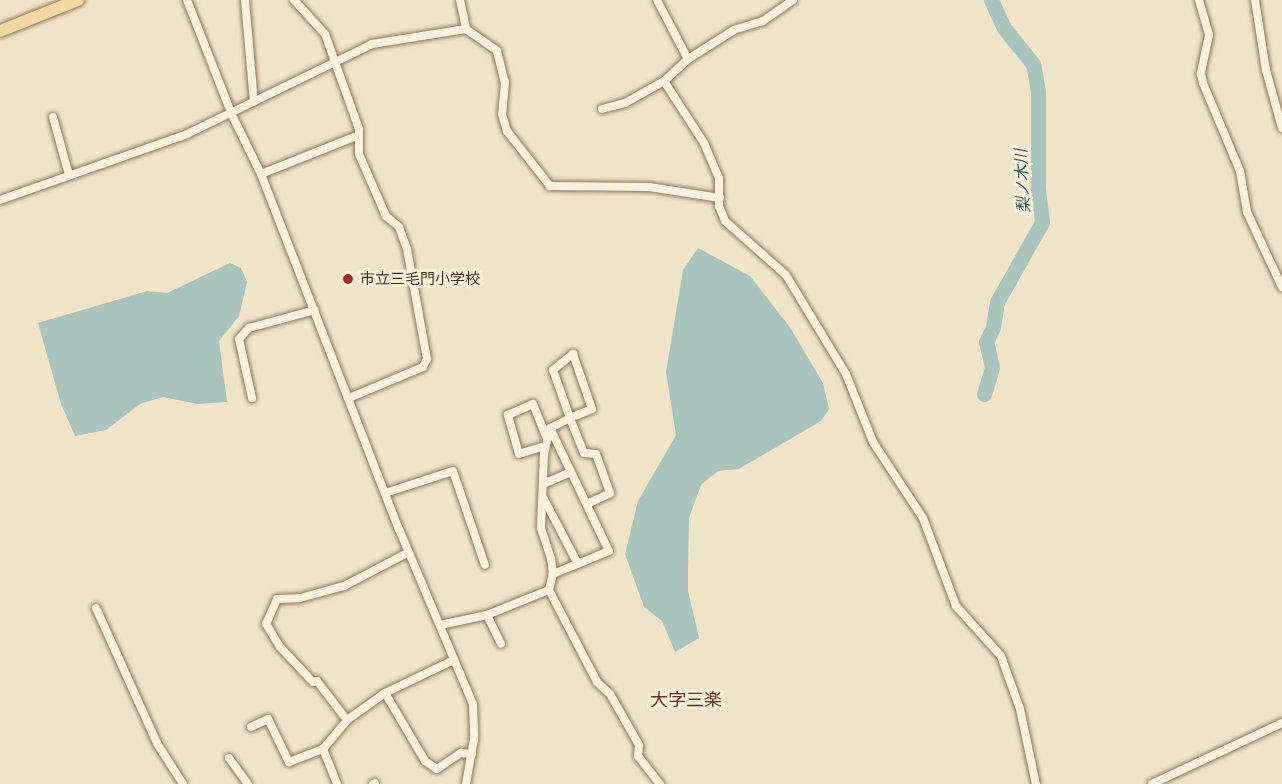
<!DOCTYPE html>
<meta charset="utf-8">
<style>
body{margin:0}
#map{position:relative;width:1282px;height:784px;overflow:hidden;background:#f0e4c8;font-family:"IBM Plex Serif","Noto Sans JP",serif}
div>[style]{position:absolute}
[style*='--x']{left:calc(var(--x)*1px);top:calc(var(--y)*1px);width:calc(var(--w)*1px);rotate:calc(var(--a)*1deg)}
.water>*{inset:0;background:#a9c4bc}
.river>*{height:15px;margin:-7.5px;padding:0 7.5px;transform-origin:7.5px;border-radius:7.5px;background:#a9c4bc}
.roads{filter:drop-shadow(0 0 2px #8d765c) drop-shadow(0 0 2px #8d765c)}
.street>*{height:8px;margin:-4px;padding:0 4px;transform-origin:4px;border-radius:4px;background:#faf1dc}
.primary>*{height:12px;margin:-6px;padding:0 6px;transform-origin:6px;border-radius:6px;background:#f3d9a0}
.dots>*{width:16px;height:16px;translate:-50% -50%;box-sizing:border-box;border:3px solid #f7eed8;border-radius:50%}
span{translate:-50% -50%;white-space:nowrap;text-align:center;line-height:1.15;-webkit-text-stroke:6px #f7eed8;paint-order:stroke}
.poi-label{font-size:15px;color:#3d2e20}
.left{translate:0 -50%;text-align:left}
.water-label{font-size:16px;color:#2f5d5a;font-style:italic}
.quarter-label{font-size:18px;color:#6b2e1e}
</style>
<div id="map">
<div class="water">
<i style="clip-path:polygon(698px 248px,750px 276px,789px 326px,823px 383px,829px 409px,821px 421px,739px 469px,718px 471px,701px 485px,689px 518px,688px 570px,688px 591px,699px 638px,675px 652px,662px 621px,644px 607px,625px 554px,638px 501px,676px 435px,666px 372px,683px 270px)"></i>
<i style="clip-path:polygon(230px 263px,241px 268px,247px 282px,239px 316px,219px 341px,227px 402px,197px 404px,163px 397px,140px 404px,106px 430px,75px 436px,61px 404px,38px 323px,147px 291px,167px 293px)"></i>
</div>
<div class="river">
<i style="--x:984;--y:394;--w:28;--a:-73"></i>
<i style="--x:992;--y:367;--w:26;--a:-103"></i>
<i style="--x:986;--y:342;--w:17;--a:-65"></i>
<i style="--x:993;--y:327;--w:25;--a:-81"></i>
<i style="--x:997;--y:302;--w:92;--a:-60.6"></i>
<i style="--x:1042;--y:222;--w:34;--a:-97"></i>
<i style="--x:1038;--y:188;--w:97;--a:-90"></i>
<i style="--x:1038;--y:91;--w:27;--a:-100"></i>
<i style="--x:1033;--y:64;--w:46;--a:-128.9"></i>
<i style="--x:1004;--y:28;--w:31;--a:-115"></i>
</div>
<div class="roads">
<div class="street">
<i style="--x:187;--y:0;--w:123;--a:68.6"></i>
<i style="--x:232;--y:115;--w:66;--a:63.8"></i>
<i style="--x:261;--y:174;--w:381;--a:68.8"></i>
<i style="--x:399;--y:529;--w:190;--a:67.1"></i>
<i style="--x:473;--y:704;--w:35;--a:88"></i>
<i style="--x:474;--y:739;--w:46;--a:100.1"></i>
<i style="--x:245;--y:0;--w:102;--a:85"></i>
<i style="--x:294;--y:0;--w:46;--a:47.6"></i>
<i style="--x:325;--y:34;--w:101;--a:70.3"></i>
<i style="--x:359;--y:129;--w:25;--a:90"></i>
<i style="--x:359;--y:154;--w:68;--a:66.5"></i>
<i style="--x:386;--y:216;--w:17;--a:40"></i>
<i style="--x:399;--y:227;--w:23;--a:70"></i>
<i style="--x:407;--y:249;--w:112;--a:79.7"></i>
<i style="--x:427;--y:359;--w:9;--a:117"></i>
<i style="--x:423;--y:367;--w:80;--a:157.3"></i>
<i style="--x:460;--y:0;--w:30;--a:78"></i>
<i style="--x:657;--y:0;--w:67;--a:62.3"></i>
<i style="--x:793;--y:0;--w:37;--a:145"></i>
<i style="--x:763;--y:21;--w:30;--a:163"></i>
<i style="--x:734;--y:30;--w:54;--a:147.8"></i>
<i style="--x:688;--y:59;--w:33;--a:137"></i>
<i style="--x:664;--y:81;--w:74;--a:57.2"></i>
<i style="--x:704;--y:143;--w:38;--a:67"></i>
<i style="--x:719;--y:178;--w:28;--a:90"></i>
<i style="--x:719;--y:206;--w:16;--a:68"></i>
<i style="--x:725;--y:221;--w:81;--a:41.5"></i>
<i style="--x:786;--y:275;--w:116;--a:58.8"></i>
<i style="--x:846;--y:374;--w:73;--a:68.3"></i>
<i style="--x:873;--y:442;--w:91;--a:56.7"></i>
<i style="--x:923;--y:518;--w:94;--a:69.4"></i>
<i style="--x:956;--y:606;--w:67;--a:48"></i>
<i style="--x:1001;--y:656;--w:56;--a:70.3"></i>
<i style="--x:1020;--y:709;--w:77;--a:78"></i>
<i style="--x:1199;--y:0;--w:36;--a:74"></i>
<i style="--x:1209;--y:35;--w:40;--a:102"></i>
<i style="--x:1201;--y:74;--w:9;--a:77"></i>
<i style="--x:1203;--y:83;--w:95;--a:67.2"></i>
<i style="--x:1240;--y:171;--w:42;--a:80.3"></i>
<i style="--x:1247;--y:212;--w:83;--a:65"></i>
<i style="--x:1255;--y:0;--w:71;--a:81.1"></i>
<i style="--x:1266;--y:70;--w:60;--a:74.6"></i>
<i style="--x:602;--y:109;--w:24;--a:-15"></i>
<i style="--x:625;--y:103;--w:45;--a:-29.4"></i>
<i style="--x:53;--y:117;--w:60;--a:74.6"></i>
<i style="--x:261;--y:174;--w:105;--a:-21.7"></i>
<i style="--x:0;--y:200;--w:198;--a:-19.4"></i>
<i style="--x:187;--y:134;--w:206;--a:-25.9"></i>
<i style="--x:372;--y:44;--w:95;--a:-9.1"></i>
<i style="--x:466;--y:29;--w:38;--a:35"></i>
<i style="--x:497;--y:51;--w:32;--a:76"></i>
<i style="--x:505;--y:82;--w:32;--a:95"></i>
<i style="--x:502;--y:114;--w:18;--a:74"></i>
<i style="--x:507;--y:131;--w:70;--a:52"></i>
<i style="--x:550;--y:186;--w:99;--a:0.6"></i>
<i style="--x:649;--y:187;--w:72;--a:8.8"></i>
<i style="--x:252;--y:398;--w:60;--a:-102.4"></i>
<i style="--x:239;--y:339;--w:15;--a:-48"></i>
<i style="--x:249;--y:328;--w:68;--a:-15.3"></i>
<i style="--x:550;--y:428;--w:136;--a:64.4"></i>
<i style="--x:609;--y:551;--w:61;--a:157.7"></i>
<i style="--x:545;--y:446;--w:27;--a:163"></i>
<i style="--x:519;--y:454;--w:41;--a:-105.8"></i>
<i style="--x:508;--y:415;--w:27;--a:-24"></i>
<i style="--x:533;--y:404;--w:37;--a:68"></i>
<i style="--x:543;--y:484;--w:30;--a:-23"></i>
<i style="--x:385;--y:493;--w:71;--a:-17.9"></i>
<i style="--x:453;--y:471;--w:99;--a:71.2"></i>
<i style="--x:544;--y:499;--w:73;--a:62.4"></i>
<i style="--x:589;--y:503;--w:23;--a:-25"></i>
<i style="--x:610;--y:493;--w:41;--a:-109.7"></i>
<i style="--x:596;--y:454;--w:12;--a:-175"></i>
<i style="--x:584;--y:453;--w:38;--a:-112"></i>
<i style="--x:570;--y:418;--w:51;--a:-109.5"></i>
<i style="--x:553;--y:370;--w:26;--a:-39"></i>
<i style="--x:573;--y:354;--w:58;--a:70.9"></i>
<i style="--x:592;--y:409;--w:24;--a:158"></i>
<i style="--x:570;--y:418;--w:22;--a:153"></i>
<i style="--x:550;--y:428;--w:26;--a:103"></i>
<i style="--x:544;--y:453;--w:75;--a:92.3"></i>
<i style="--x:541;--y:528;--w:33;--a:72"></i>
<i style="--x:551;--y:559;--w:15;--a:82"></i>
<i style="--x:553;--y:574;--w:16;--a:104"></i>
<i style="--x:549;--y:590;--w:104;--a:62.4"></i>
<i style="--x:597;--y:682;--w:18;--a:43"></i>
<i style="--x:610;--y:694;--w:59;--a:60.4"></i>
<i style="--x:639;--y:745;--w:11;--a:95"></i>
<i style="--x:638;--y:756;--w:36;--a:52"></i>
<i style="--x:96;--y:608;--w:150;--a:65.7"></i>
<i style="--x:158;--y:745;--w:46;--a:57.3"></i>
<i style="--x:487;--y:615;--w:32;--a:64"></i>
<i style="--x:440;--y:625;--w:48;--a:-12"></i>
<i style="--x:487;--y:615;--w:67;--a:-22"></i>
<i style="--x:385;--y:693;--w:79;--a:59.5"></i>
<i style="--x:425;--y:761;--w:14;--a:34"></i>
<i style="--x:437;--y:769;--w:29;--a:-34"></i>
<i style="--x:461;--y:753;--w:11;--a:5"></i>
<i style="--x:347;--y:720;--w:49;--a:-127.6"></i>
<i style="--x:317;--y:681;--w:4;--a:166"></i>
<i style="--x:313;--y:682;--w:48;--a:-133.3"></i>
<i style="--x:280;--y:647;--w:27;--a:-121"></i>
<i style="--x:266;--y:624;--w:27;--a:-66"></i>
<i style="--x:277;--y:599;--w:23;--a:-2"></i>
<i style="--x:300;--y:598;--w:46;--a:-15.3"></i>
<i style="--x:344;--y:586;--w:73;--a:-27.6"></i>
<i style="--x:251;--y:727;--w:19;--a:-25"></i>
<i style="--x:268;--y:719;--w:48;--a:64"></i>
<i style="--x:289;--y:762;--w:36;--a:-21"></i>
<i style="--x:323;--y:749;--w:38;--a:-50"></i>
<i style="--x:347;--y:720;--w:47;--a:-35.4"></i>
<i style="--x:385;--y:693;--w:76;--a:-25.6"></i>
<i style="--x:323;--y:749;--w:38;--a:68"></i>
<i style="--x:229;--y:758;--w:32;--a:54"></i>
<i style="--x:373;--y:784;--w:2;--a:-27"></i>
<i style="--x:1152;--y:784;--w:144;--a:-25.1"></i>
</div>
<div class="primary">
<i style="--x:0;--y:31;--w:84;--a:-21.7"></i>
</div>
</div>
<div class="dots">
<i style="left:348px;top:279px;background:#9e2a2b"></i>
</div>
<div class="poi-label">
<span class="left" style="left:360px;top:279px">市立三毛門小学校</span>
</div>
<div class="water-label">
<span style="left:1022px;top:181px;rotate:-93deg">梨ノ木川</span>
</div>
<div class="quarter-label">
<span style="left:686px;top:700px">大字三楽</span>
</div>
</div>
